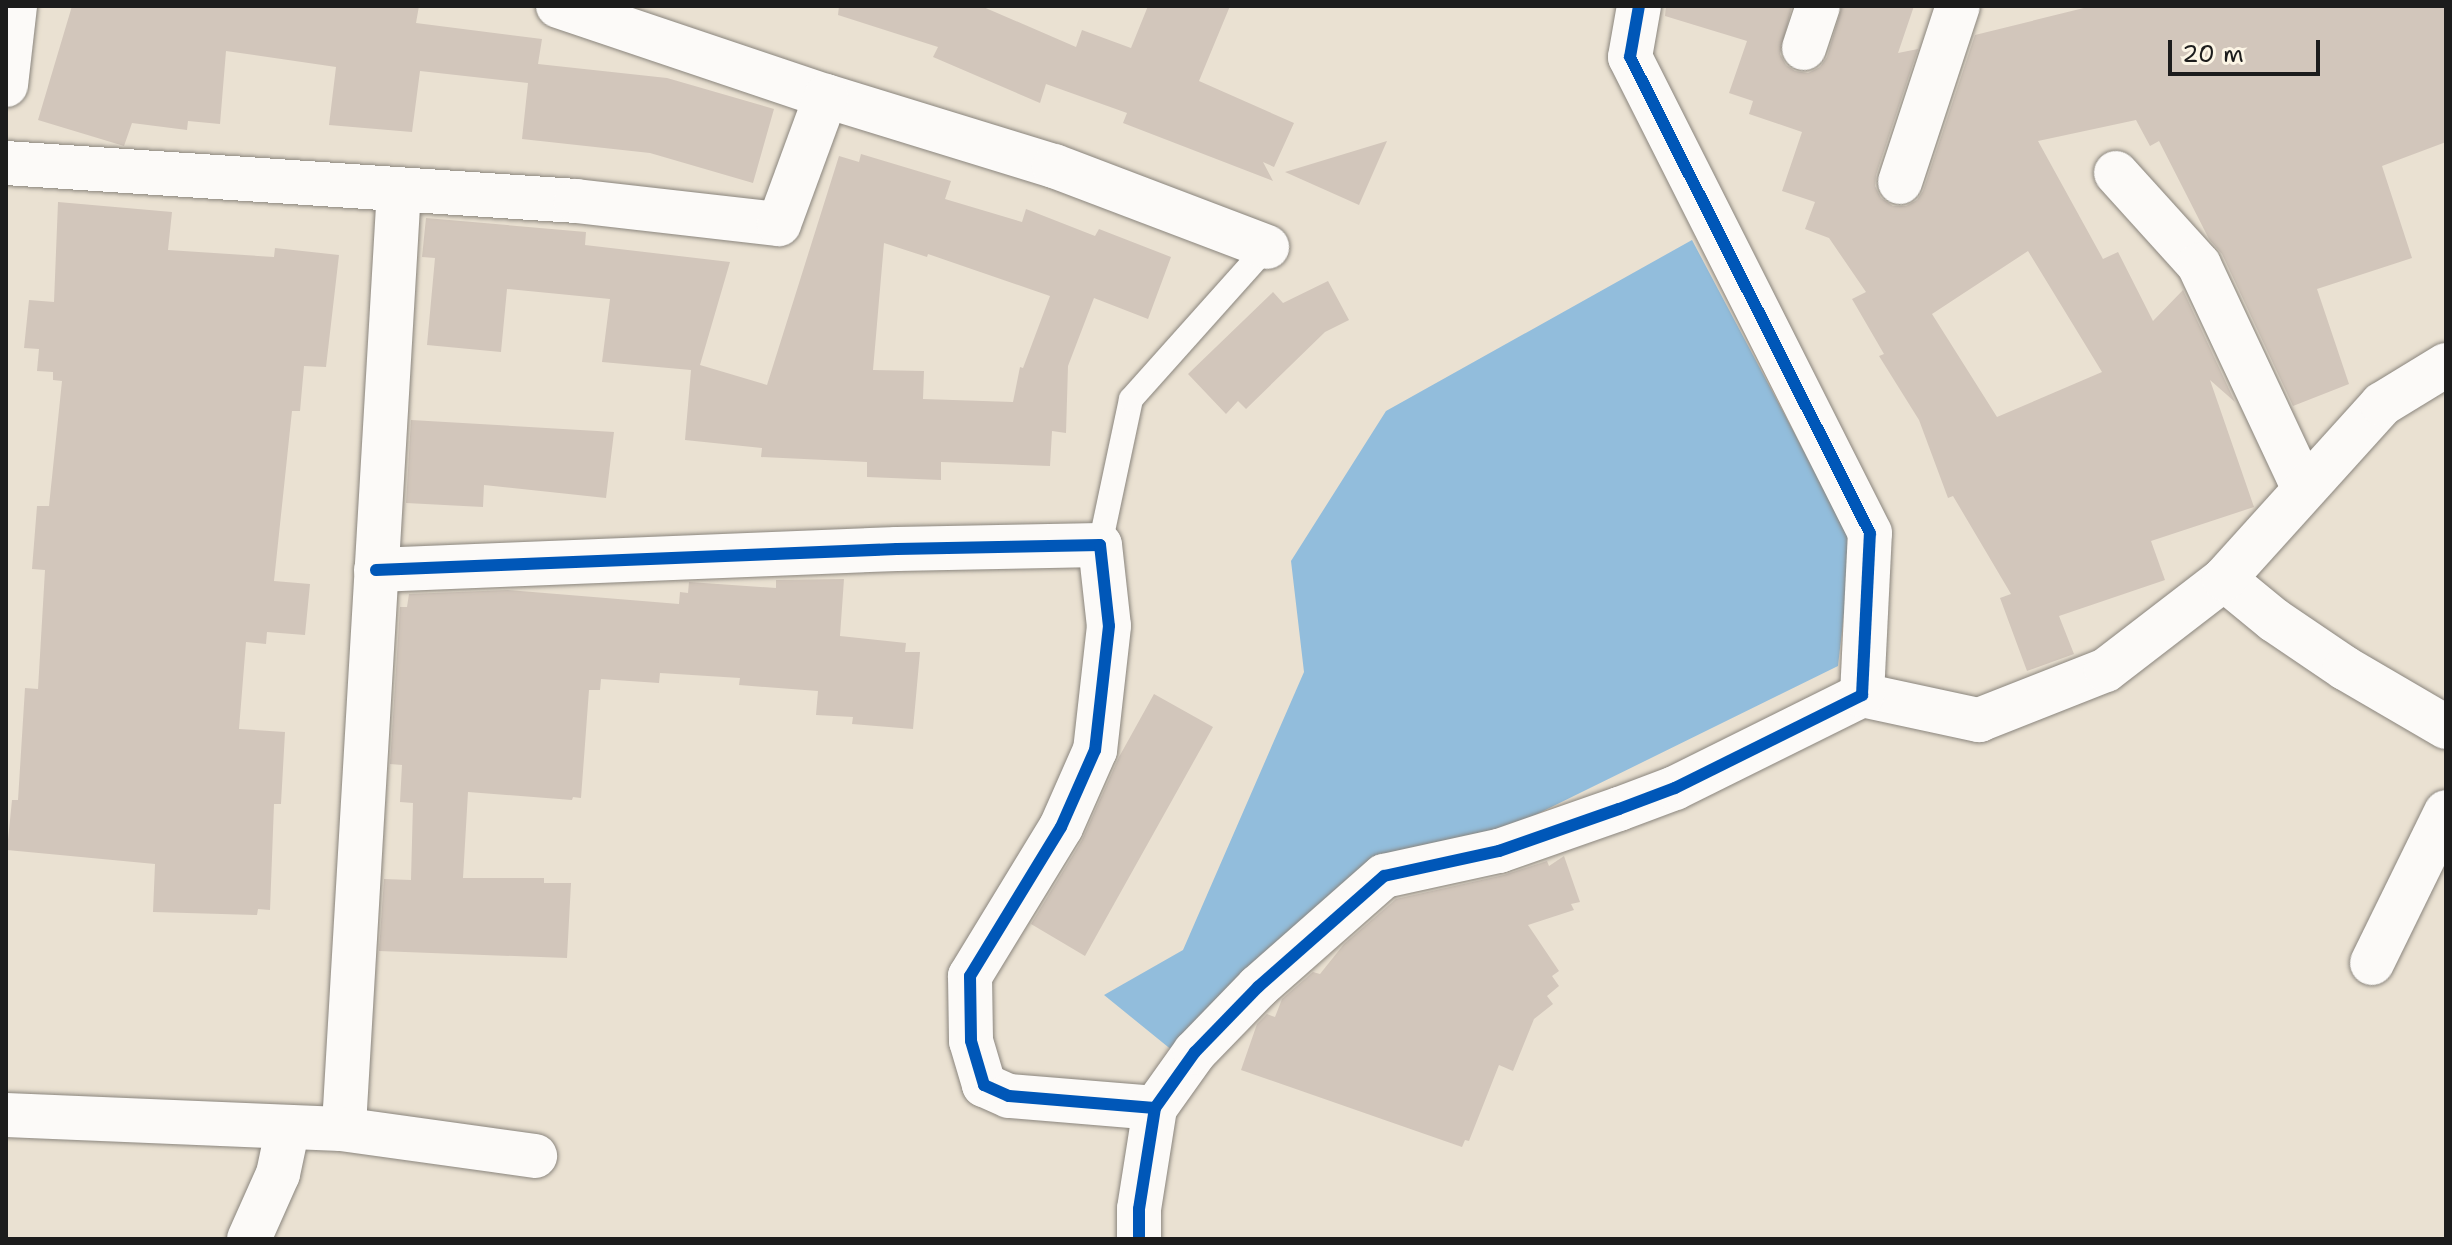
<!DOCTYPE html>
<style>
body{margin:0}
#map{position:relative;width:2452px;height:1245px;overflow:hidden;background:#eae1d2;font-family:"Shantell Sans",sans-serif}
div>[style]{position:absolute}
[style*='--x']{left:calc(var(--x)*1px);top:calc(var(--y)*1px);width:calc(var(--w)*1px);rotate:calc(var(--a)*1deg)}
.water>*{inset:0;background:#92bddc}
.building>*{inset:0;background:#d2c6bb}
.roads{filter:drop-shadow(0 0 2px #8a857d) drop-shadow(0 0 2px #8a857d)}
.lane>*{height:24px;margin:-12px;padding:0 12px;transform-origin:12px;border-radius:12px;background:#fcfaf8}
.street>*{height:44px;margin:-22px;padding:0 22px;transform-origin:22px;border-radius:22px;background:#fcfaf8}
.cycleway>*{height:12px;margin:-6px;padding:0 6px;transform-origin:6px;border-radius:6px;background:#0057b8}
span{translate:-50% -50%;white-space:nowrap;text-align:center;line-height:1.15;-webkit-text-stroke:6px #fcf5e5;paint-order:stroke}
.frame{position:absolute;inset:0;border:8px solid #1c1c1c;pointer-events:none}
.scale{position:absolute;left:2168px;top:40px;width:152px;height:36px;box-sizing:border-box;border:4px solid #1c1c1c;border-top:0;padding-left:10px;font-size:24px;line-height:28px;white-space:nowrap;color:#1c1c1c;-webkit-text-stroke:6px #fcf5e5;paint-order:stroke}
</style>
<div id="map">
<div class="water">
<i style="clip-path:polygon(1692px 240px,1852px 542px,1838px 666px,1519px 823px,1368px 864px,1173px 1051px,1104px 995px,1183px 950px,1304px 672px,1291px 561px,1386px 411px)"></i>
</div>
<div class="building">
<i style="clip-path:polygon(72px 6px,419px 6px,416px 23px,542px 39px,538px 64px,667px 78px,774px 109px,753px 183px,650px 153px,522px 139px,528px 83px,420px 71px,412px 132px,329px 125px,336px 67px,226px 51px,220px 124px,188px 121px,187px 130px,132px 123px,124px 146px,38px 120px)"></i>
<i style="clip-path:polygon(839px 6px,981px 6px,1076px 47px,1082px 30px,1131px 48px,1148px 6px,1230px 6px,1199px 81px,1294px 123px,1274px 167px,1263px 162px,1273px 181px,1123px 123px,1127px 113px,1046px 84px,1040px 103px,933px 57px,938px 47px,838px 15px)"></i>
<i style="clip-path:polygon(evenodd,1666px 6px,1792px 6px,1780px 54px,1786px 65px,1795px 71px,1808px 73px,1820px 67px,1827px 57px,1842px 6px,1914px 6px,1898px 53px,1918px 49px,1876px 175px,1875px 186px,1881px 198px,1893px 206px,1906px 206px,1917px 200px,1923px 191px,1975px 35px,2092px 6px,2446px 6px,2446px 142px,2382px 166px,2412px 258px,2317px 289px,2349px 384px,2293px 406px,2222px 254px,2209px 239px,2159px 141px,2150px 146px,2136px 120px,2038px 141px,2103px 259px,2118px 252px,2153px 321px,2183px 290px,2235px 402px,2210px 380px,2254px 507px,2151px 541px,2165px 580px,2059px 616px,2074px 654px,2027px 671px,2000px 598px,2011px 594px,1953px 496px,1948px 498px,1919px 420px,1879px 356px,1884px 354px,1852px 299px,1866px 292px,1829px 238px,1805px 229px,1815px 202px,1782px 191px,1802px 132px,1749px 114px,1753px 101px,1729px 93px,1747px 41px,1665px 16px,1666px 6px,2028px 251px,2102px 372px,1997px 417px,1932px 314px,2028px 251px)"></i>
<i style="clip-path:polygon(1387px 141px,1359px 205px,1285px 172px)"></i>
<i style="clip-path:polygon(evenodd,861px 154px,951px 181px,945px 199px,1022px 222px,1026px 209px,1095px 236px,1099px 229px,1171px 257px,1148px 319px,1094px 298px,1068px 366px,1066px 433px,1052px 431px,1050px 466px,941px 462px,941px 480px,867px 477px,867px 462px,761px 457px,762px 448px,685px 440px,691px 370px,602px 362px,610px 299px,507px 289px,501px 352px,427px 345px,435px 258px,422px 257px,426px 218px,586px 232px,585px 245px,730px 262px,700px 365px,767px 385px,839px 156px,859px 162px,861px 154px,884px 243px,927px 257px,928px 254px,1050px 296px,1023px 368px,1020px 367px,1013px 402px,923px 399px,924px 371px,873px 370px,884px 243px)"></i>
<i style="clip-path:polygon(58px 202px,172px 212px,168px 250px,274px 257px,275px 248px,339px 255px,326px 367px,304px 366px,300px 411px,292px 411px,274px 581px,310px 584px,305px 635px,267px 632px,266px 644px,246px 642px,239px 729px,285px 732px,281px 804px,274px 804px,270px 910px,258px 909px,257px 915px,153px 912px,155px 864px,7px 850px,12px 800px,18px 800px,25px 688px,38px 689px,45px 570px,32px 569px,37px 506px,49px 506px,62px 381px,53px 380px,53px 372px,37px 371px,39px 349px,24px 348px,29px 300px,54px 302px)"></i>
<i style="clip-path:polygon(1328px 281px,1349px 320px,1325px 332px,1246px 409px,1238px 401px,1226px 414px,1188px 374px,1273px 292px,1283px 303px)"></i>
<i style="clip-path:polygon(411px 420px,614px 432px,606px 498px,484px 485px,483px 507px,406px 503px)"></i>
<i style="clip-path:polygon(844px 579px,840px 636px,906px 643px,905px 652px,920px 652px,913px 729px,852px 724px,853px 717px,816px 715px,818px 691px,739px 685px,740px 678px,660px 673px,659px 683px,601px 679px,600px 690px,589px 690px,581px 798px,573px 797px,572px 800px,468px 792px,463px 878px,544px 878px,544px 883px,571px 883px,567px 958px,379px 951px,384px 879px,411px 880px,413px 803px,400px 802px,402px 765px,390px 764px,400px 607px,407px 607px,409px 594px,508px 590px,679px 604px,680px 592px,688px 593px,689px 582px,776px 588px,776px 580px)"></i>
<i style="clip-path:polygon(1154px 694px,1213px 727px,1085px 956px,1031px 924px,1082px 840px,1119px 757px)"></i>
<i style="clip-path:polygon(1564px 856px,1580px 902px,1571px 904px,1574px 910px,1528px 925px,1559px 971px,1552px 976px,1559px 986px,1547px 996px,1553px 1004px,1534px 1019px,1513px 1071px,1499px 1065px,1469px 1141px,1465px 1140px,1462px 1147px,1241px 1070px,1257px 1024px,1267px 1014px,1275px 1017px,1282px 999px,1313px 972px,1320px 974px,1344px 944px,1396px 899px,1504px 875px,1547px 861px,1549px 866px)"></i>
</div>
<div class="roads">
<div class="lane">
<i style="--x:1100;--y:545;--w:149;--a:-78"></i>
<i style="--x:1131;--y:399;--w:204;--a:-48.2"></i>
</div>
<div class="street">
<i style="--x:558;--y:6;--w:283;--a:18.6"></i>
<i style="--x:826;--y:96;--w:239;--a:17.1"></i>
<i style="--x:1054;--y:166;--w:228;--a:20.8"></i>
<i style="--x:1804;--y:48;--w:44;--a:-71.6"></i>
<i style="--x:6;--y:85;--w:80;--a:-83.5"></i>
<i style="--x:6;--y:163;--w:571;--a:3.81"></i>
<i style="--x:576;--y:201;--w:204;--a:6.5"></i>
<i style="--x:779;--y:224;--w:136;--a:-69.8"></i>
<i style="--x:2116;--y:173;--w:124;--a:47.9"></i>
<i style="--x:2199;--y:265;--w:247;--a:64.9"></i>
<i style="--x:1900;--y:182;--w:185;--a:-71.8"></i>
<i style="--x:399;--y:189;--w:923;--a:93.36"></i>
<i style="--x:345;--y:1110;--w:19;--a:102"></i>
<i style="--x:341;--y:1129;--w:196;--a:7.9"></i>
<i style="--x:376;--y:570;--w:521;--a:-2.31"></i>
<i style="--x:897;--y:549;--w:203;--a:-1.1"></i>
<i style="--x:1100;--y:545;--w:81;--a:83.7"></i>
<i style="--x:1109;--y:626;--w:125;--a:96.4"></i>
<i style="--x:1095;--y:750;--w:84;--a:113.8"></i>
<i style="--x:1061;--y:827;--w:175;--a:121.4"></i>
<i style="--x:970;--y:976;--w:65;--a:89.1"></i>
<i style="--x:971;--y:1041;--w:46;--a:73.5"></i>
<i style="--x:984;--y:1085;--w:27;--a:24"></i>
<i style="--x:1009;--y:1096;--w:146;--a:4.7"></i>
<i style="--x:2224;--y:579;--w:65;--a:39.4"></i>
<i style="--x:2274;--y:620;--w:86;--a:34.1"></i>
<i style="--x:2345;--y:668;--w:117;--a:30.3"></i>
<i style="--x:1862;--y:695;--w:120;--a:12.1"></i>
<i style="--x:1979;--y:720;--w:136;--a:-21.5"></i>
<i style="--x:2106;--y:670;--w:149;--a:-37.6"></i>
<i style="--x:2224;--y:579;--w:236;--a:-47.9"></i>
<i style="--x:2382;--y:404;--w:75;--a:-31.4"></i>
<i style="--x:2372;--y:963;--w:168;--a:-63.9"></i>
<i style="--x:6;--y:1115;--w:335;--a:2.4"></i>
<i style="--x:249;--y:1239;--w:71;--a:-66"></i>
<i style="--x:278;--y:1174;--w:48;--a:-78"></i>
<i style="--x:1139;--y:1239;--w:30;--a:-90"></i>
<i style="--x:1139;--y:1209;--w:102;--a:-81"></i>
<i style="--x:1155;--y:1108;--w:69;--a:-54.5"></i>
<i style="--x:1195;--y:1052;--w:91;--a:-45.9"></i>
<i style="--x:1258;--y:987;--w:168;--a:-41.4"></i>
<i style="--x:1384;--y:876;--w:118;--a:-12.3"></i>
<i style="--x:1499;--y:851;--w:127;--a:-19.3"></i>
<i style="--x:1619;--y:809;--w:60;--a:-20.6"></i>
<i style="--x:1675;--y:788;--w:209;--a:-26.4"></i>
<i style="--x:1862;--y:695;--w:162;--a:-87.2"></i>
<i style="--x:1870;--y:533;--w:533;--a:-116.76"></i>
<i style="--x:1630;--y:57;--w:52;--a:-80"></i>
</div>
</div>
<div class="cycleway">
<i style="--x:376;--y:570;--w:521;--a:-2.31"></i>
<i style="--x:897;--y:549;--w:203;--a:-1.1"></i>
<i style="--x:1100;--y:545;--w:81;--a:83.7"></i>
<i style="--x:1109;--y:626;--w:125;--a:96.4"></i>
<i style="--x:1095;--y:750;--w:84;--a:113.8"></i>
<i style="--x:1061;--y:827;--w:175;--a:121.4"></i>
<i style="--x:970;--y:976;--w:65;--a:89.1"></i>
<i style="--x:971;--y:1041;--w:46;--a:73.5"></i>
<i style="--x:984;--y:1085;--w:27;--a:24"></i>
<i style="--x:1009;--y:1096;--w:146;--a:4.7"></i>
<i style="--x:1139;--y:1239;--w:30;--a:-90"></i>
<i style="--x:1139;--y:1209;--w:102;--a:-81"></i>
<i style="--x:1155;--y:1108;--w:69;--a:-54.5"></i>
<i style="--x:1195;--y:1052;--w:91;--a:-45.9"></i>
<i style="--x:1258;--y:987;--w:168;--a:-41.4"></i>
<i style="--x:1384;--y:876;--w:118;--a:-12.3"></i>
<i style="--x:1499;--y:851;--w:127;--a:-19.3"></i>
<i style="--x:1619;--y:809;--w:60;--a:-20.6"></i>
<i style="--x:1675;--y:788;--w:209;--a:-26.4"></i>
<i style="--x:1862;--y:695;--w:162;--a:-87.2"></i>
<i style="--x:1870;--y:533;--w:533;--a:-116.76"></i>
<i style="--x:1630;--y:57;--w:52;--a:-80"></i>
</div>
<div class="frame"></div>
<div class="scale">20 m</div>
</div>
